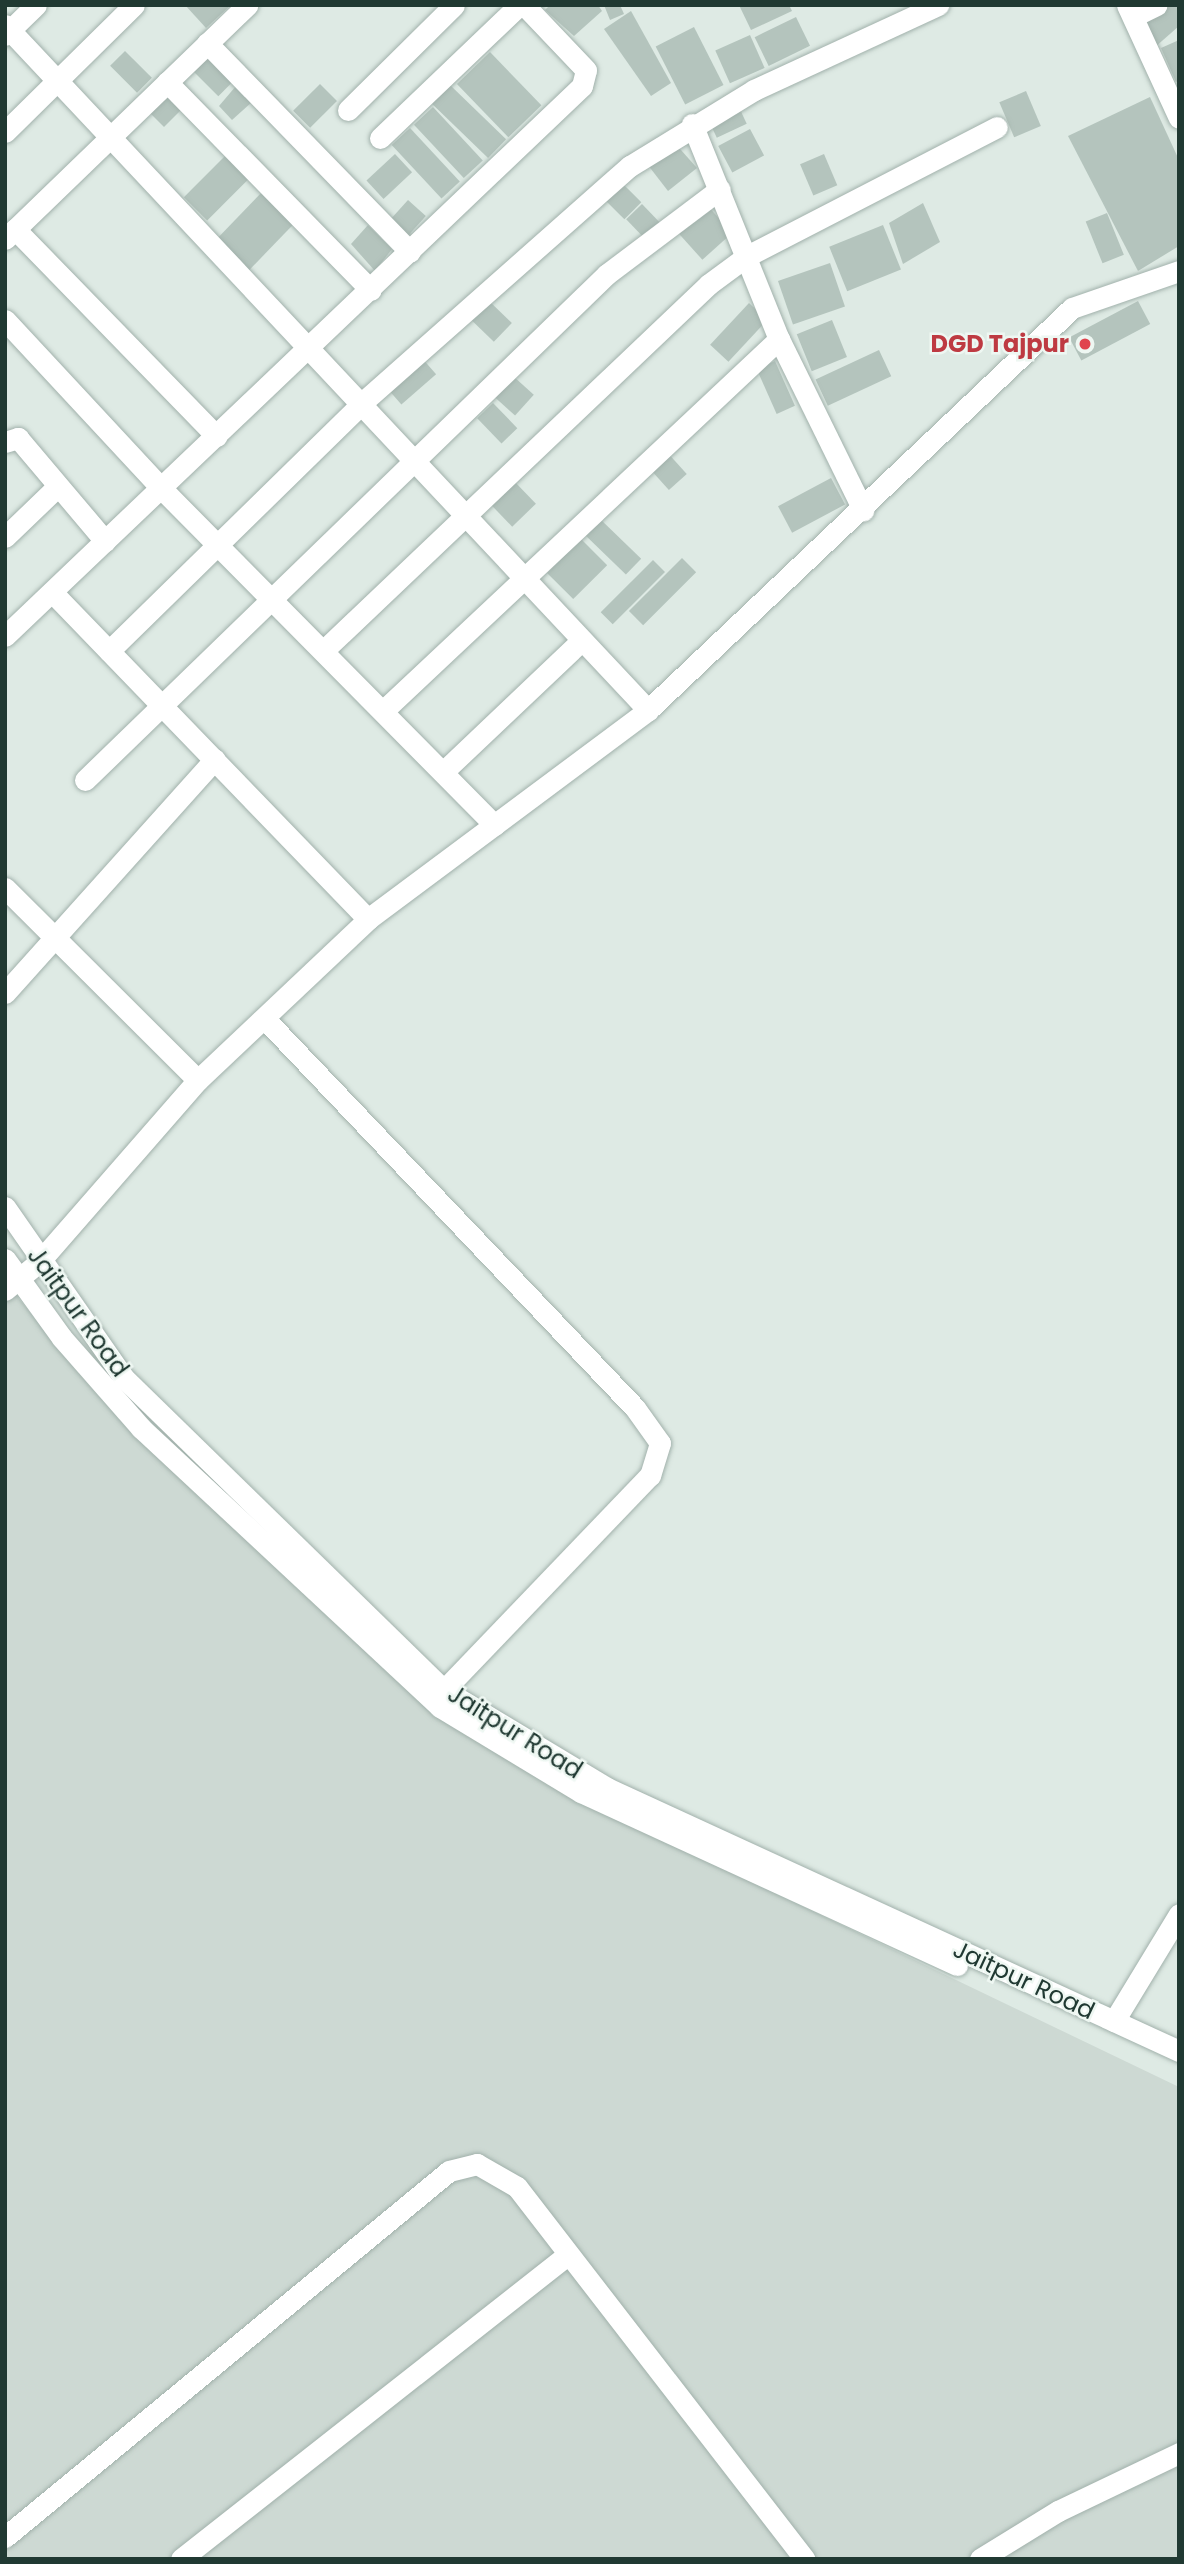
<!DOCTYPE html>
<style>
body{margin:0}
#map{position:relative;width:1184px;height:2564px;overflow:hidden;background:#deeae4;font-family:Poppins,sans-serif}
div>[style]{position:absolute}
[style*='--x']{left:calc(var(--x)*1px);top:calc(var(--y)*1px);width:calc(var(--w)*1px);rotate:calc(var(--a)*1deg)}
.built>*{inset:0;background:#cdd9d3}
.building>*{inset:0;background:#b4c4bd;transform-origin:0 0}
.roads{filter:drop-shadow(0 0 2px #a1b1ab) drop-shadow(0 0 2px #a1b1ab)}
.minor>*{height:21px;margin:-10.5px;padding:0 10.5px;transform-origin:10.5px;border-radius:10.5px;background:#fff}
.dots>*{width:19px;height:19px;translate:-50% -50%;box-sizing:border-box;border:4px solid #eef7f2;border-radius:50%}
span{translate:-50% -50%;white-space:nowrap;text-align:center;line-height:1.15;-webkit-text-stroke:5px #eef7f2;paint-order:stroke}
.health-label{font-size:24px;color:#be3a42;font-weight:700}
.right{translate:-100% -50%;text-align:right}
.street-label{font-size:24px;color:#203932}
.frame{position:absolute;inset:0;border:7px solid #203932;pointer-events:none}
</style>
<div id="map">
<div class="built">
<i style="clip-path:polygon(5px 1282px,43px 1328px,429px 1704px,575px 1797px,1179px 2087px,1179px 2559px,5px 2559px)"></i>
</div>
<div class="building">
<i style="clip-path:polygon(185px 5px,231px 5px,206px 28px)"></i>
<i style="clip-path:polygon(550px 5px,598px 5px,602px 11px,574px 36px,545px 10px)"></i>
<i style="clip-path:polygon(604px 5px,620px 5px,624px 14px,610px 20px)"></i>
<i style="clip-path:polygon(739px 5px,789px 5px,792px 11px,751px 30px)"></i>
<i style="clip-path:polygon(1171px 5px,1179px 5px,1179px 26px,1154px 48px,1144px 16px)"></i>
<i style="clip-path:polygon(631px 11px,671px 83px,651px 96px,604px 29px)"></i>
<i style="left:796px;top:17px;width:32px;height:46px;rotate:64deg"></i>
<i style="left:694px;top:27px;width:65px;height:43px;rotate:63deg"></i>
<i style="left:750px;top:35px;width:36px;height:38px;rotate:66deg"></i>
<i style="clip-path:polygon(1179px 40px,1179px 80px,1176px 82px,1161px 48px)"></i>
<i style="left:125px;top:51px;width:38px;height:21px;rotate:45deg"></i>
<i style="left:490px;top:52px;width:74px;height:46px;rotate:46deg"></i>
<i style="left:207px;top:58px;width:35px;height:19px;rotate:45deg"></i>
<i style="left:320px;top:84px;width:24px;height:38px;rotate:45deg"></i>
<i style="left:450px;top:85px;width:78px;height:26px;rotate:44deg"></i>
<i style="clip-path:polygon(236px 86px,252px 102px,232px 120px,219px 106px)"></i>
<i style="left:1026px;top:91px;width:38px;height:29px;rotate:67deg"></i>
<i style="left:164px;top:93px;width:24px;height:24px;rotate:45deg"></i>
<i style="clip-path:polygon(1150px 97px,1179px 160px,1179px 246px,1138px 271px,1068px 136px)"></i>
<i style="left:737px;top:103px;width:23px;height:33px;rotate:65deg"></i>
<i style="left:433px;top:107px;width:73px;height:26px;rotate:47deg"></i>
<i style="left:410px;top:128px;width:73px;height:25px;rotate:47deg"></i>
<i style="left:750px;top:129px;width:30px;height:36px;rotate:62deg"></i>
<i style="clip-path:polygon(673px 141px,697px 168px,668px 191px,644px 160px)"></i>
<i style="left:227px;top:154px;width:33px;height:61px;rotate:45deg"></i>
<i style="left:395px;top:154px;width:25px;height:39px;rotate:47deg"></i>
<i style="left:824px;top:154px;width:34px;height:26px;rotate:67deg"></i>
<i style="left:618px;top:179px;width:33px;height:24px;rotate:45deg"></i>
<i style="left:264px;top:190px;width:45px;height:68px;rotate:44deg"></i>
<i style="left:408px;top:200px;width:24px;height:28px;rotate:42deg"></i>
<i style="clip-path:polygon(923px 203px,940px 242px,903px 264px,889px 223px)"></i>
<i style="left:642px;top:204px;width:28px;height:22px;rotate:46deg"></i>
<i style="left:706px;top:204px;width:39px;height:40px;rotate:48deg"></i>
<i style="left:1107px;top:213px;width:45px;height:23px;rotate:68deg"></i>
<i style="clip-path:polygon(368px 225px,392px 249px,375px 271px,351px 244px)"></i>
<i style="left:883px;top:225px;width:48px;height:58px;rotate:68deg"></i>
<i style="left:830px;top:263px;width:46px;height:55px;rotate:71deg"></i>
<i style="left:486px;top:298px;width:36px;height:26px;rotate:44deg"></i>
<i style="left:1138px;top:301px;width:26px;height:78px;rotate:62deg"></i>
<i style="left:749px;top:303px;width:25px;height:57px;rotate:43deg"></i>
<i style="left:832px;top:320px;width:40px;height:38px;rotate:68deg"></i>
<i style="left:879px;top:350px;width:29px;height:70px;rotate:65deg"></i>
<i style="left:421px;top:357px;width:23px;height:46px;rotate:49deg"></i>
<i style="left:775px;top:361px;width:49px;height:20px;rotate:66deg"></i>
<i style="left:513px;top:376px;width:28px;height:28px;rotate:42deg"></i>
<i style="left:493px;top:403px;width:35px;height:22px;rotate:46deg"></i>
<i style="left:666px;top:451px;width:31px;height:24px;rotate:48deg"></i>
<i style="left:831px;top:478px;width:30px;height:60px;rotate:62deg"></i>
<i style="left:513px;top:480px;width:33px;height:33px;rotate:46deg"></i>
<i style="left:598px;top:517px;width:60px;height:22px;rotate:44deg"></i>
<i style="left:581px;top:539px;width:37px;height:48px;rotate:45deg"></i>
<i style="left:682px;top:558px;width:20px;height:75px;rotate:45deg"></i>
<i style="left:653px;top:560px;width:17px;height:74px;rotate:45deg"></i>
</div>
<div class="roads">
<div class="minor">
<i style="--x:1127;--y:5;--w:124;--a:65.3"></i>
<i style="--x:1134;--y:16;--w:25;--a:-26"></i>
<i style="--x:5;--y:25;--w:940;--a:46.81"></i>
<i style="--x:5;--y:35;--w:43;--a:-44.1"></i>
<i style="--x:207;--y:43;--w:291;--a:45.8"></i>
<i style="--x:167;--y:82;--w:291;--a:45.6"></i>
<i style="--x:348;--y:110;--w:149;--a:-44.7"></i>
<i style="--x:692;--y:124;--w:232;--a:68"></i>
<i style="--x:779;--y:339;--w:191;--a:63.8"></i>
<i style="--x:5;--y:132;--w:181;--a:-44.6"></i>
<i style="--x:380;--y:138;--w:192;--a:-43.7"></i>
<i style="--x:15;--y:229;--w:289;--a:45.8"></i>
<i style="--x:5;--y:239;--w:337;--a:-44"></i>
<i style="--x:5;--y:320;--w:229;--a:47.1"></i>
<i style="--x:161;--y:488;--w:474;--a:45.3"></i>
<i style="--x:5;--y:442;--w:14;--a:-17"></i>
<i style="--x:18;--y:438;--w:135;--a:49.8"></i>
<i style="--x:5;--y:537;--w:72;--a:-43.9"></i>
<i style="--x:52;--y:592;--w:455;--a:46"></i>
<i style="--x:5;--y:636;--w:797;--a:-43.63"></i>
<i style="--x:582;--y:86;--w:16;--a:-76"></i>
<i style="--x:586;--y:70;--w:90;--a:-133.6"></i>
<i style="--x:324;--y:650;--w:531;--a:-43.55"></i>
<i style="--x:709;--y:284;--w:47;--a:-36.4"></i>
<i style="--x:747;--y:256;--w:281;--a:-27.3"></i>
<i style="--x:109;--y:651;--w:357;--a:-44.4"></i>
<i style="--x:364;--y:401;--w:355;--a:-41.5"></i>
<i style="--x:630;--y:166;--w:145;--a:-31.5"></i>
<i style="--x:754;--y:90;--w:203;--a:-24.8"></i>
<i style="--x:384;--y:710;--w:542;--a:-43.21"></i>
<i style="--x:444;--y:771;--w:190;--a:-43.5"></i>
<i style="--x:85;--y:780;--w:727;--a:-44.11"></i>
<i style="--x:607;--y:274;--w:141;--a:-37"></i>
<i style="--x:5;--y:888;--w:272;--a:44.9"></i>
<i style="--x:5;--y:993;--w:314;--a:-48.1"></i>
<i style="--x:264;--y:1018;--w:538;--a:46.43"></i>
<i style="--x:635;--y:1408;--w:43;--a:54.5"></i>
<i style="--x:660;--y:1443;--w:34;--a:107"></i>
<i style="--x:650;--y:1475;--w:298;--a:133.8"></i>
<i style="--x:5;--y:1207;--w:208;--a:55.2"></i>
<i style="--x:124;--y:1378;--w:447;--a:44.3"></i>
<i style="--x:444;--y:1690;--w:190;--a:31"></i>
<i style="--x:607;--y:1788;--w:630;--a:24.69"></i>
<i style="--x:5;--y:1259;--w:97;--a:54.2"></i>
<i style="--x:62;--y:1338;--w:120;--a:48.7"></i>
<i style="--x:141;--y:1428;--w:409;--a:43"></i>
<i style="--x:440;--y:1707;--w:165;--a:31.1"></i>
<i style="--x:581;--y:1792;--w:414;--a:24.7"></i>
<i style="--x:5;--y:1290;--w:44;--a:-39.5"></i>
<i style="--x:39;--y:1262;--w:242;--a:-48.9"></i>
<i style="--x:198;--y:1080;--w:234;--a:-43.4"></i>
<i style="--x:368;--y:919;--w:349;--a:-36.7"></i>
<i style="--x:648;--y:710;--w:584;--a:-43.47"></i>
<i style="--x:1072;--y:308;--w:113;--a:-19.1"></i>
<i style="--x:1114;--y:2021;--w:125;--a:-58.7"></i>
<i style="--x:5;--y:2537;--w:575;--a:-39.5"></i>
<i style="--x:449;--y:2171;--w:29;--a:-14"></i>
<i style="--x:477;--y:2164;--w:46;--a:29.9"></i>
<i style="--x:517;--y:2187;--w:470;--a:52.3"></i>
<i style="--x:181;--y:2559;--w:492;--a:-38.2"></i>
<i style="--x:980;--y:2559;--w:92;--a:-31.6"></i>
<i style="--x:1058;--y:2511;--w:134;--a:-25.6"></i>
</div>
</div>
<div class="dots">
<i style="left:1085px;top:344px;background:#e0444e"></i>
</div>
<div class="health-label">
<span class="right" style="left:1069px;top:344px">DGD Tajpur</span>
</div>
<div class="street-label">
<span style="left:78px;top:1312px;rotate:54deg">Jaitpur Road</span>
<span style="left:515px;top:1732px;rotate:32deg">Jaitpur Road</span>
<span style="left:1024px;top:1980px;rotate:25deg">Jaitpur Road</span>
</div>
<div class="frame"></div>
</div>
